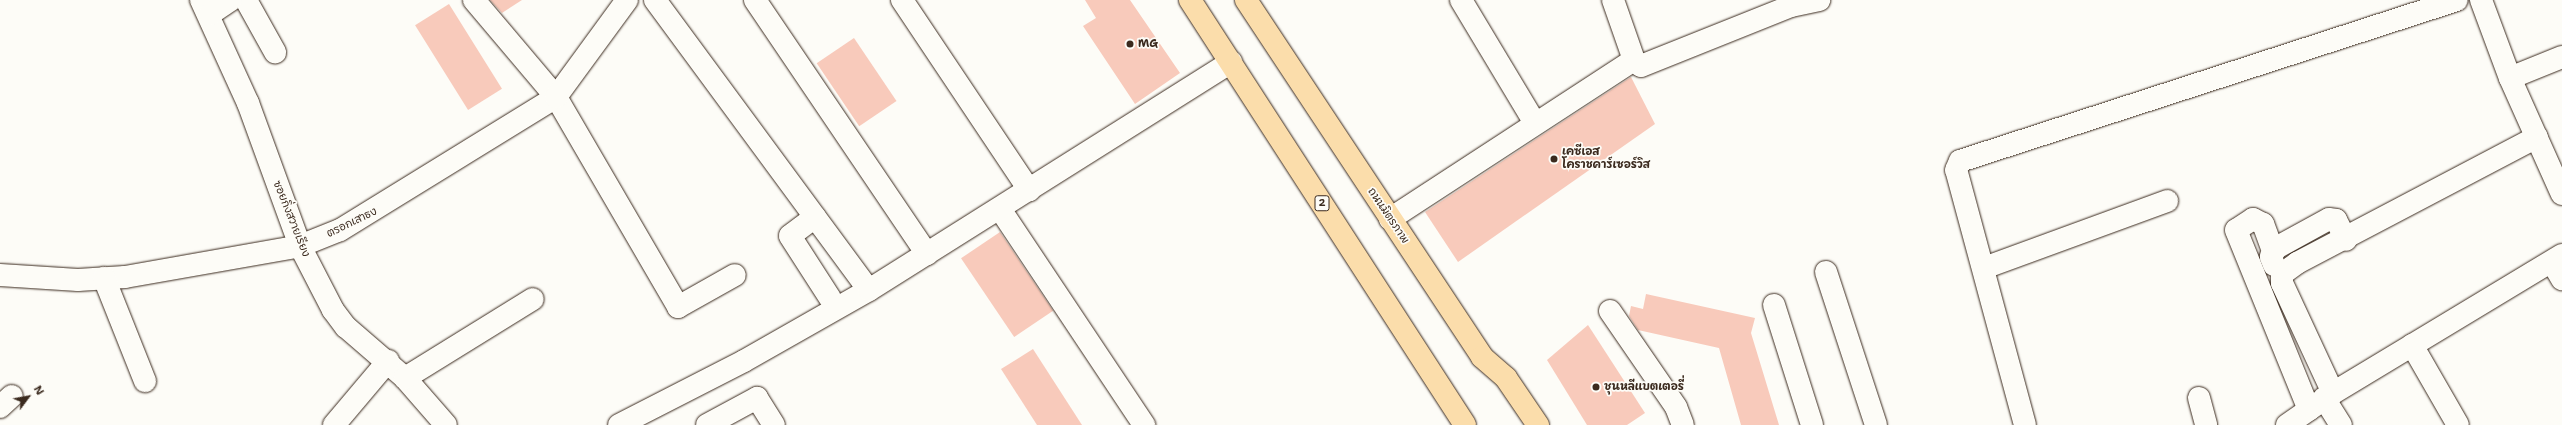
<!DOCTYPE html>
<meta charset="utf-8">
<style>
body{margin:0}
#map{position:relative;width:2562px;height:425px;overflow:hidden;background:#fdfcf7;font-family:"Shantell Sans","Playpen Sans Thai",sans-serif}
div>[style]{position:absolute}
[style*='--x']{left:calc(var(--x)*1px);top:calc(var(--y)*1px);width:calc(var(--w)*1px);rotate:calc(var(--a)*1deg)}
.building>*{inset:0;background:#f8cabb;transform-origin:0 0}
.roads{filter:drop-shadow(0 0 1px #3b2a1e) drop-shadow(0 0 1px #3b2a1e)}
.minor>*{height:22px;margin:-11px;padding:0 11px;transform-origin:11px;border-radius:11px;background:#fdfcf7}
.highway>*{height:22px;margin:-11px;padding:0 11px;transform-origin:11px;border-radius:11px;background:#fbddab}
.dots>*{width:11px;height:11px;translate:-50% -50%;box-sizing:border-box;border:2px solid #fdfcf7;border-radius:50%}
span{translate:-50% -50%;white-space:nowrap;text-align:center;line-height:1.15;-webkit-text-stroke:3.5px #fdfcf7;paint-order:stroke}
.shield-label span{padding:1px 3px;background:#fdfcf7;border:1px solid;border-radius:3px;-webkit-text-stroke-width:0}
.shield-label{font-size:10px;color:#3b2a1e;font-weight:700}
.poi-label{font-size:11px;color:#3b2a1e;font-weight:700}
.left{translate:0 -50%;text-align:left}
.street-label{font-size:11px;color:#3b2a1e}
.north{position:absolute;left:8px;top:377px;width:40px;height:40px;-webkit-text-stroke:3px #fdfcf7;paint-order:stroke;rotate:58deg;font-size:11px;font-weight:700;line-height:16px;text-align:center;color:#3b2a1e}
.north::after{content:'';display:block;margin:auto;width:14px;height:18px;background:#3b2a1e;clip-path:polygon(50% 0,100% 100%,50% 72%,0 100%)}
</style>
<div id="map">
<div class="building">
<i style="clip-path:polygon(490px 0,522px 0,502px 13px)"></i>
<i style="clip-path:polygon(1085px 0,1130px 0,1180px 73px,1135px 104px,1083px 26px,1096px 18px)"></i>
<i style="left:449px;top:4px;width:100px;height:40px;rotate:58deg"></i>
<i style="left:854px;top:38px;width:76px;height:45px;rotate:56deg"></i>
<i style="clip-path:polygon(1631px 77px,1655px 124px,1458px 262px,1425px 212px)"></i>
<i style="left:1000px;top:232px;width:95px;height:47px;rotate:56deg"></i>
<i style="clip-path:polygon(1646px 294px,1755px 318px,1751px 333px,1779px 425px,1741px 425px,1719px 348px,1638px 330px,1629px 316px,1631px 306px,1643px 309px)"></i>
<i style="clip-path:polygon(1588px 325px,1645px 413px,1627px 425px,1587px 425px,1547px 360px)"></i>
<i style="clip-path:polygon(1033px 349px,1082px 425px,1037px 425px,1001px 369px)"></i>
</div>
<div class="roads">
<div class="minor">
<i style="--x:201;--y:0;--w:113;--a:65.5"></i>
<i style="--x:248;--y:103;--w:152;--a:70"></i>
<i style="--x:300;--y:246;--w:72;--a:62.7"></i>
<i style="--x:333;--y:310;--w:21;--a:53"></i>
<i style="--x:346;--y:327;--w:78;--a:40.8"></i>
<i style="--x:405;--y:378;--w:62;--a:48.9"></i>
<i style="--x:246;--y:0;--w:60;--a:60.9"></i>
<i style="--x:474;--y:0;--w:127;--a:49.8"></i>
<i style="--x:556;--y:97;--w:243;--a:59.8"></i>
<i style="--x:678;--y:307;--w:65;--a:-29.3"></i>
<i style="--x:655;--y:0;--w:360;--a:53.6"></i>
<i style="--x:755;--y:0;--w:307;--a:55.9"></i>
<i style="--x:902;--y:0;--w:229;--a:56.2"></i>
<i style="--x:1461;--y:0;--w:144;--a:59"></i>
<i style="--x:1613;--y:0;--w:64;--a:70.7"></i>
<i style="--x:2481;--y:0;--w:83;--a:69.6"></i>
<i style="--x:2510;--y:78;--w:127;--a:65.9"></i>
<i style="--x:210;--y:14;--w:25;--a:-34"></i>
<i style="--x:2510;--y:78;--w:56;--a:-22"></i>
<i style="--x:1000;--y:209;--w:260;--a:56.3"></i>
<i style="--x:815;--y:217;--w:31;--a:143"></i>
<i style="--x:790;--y:236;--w:74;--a:57.2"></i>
<i style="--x:1390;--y:219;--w:291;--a:-33.1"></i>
<i style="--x:1634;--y:60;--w:9;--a:41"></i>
<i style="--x:1641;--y:66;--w:162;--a:-21.8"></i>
<i style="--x:1791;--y:6;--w:29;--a:-12"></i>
<i style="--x:2273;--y:251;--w:29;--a:-110"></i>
<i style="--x:2263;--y:224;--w:11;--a:-153"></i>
<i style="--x:2253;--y:219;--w:20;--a:147"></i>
<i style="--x:2236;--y:230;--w:194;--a:67.9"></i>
<i style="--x:2552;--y:262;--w:20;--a:60"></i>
<i style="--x:2274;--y:265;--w:9;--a:-111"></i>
<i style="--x:2271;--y:257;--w:10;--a:-61"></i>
<i style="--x:2276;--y:248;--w:60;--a:-28.7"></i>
<i style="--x:2329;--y:219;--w:7;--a:8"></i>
<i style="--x:2336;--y:220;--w:22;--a:63"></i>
<i style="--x:1984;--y:268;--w:195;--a:-20.1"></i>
<i style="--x:1826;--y:272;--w:161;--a:71.9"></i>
<i style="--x:0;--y:275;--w:78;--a:3.7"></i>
<i style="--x:78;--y:280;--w:47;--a:-3.7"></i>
<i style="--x:125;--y:277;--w:178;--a:-10"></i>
<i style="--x:300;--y:246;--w:43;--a:-21.8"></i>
<i style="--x:340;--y:230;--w:254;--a:-31.6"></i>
<i style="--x:556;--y:97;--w:120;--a:-53.8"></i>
<i style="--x:104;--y:278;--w:111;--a:68.3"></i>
<i style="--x:1774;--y:305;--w:126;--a:72.4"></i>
<i style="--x:1610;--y:311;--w:116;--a:55.5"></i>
<i style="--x:1676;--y:407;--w:19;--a:69"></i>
<i style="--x:2412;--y:345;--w:92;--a:60.1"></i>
<i style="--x:405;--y:378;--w:150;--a:-31.7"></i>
<i style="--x:2333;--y:393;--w:121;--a:-114.9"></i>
<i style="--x:2282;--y:283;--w:9;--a:-90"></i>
<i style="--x:2282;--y:274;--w:19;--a:-36"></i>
<i style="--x:2297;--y:263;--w:271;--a:-27.7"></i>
<i style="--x:2199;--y:398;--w:28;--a:75"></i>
<i style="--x:2324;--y:398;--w:32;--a:58"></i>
<i style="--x:0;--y:407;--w:16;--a:-43"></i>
<i style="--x:334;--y:425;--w:84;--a:-49.8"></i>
<i style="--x:619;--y:425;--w:140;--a:-27.1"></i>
<i style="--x:744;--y:361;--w:144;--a:-29.6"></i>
<i style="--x:869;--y:290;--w:428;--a:-32.2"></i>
<i style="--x:707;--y:425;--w:57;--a:-28.4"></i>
<i style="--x:757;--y:398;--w:32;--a:58"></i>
<i style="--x:2025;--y:425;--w:264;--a:-105.1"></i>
<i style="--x:1956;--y:170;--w:10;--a:-66"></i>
<i style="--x:1960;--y:161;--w:522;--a:-17.95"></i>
<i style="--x:2287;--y:425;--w:56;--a:-34.8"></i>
<i style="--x:2333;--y:393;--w:267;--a:-31.1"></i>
</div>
<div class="highway">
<i style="--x:1190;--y:0;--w:506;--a:57.09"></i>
<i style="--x:1246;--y:0;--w:428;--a:56.5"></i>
<i style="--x:1482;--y:357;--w:32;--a:41"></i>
<i style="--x:1506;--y:378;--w:57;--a:55.8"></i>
</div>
</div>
<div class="dots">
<i style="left:1130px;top:44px;background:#3b2a1e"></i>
<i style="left:1554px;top:159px;background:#3b2a1e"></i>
<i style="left:1596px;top:387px;background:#3b2a1e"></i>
</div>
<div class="shield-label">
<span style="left:1322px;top:203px">2</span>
</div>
<div class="poi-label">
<span class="left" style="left:1138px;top:44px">MG</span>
<span class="left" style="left:1562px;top:159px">เคซีเอส<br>โคราชคาร์เซอร์วิส</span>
<span class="left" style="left:1604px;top:387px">ชุนหลีแบตเตอรี่</span>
</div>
<div class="street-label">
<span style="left:1388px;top:216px;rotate:56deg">ถนนมิตรภาพ</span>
<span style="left:291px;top:219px;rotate:68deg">ซอยกิ่งสวายเรียง</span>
<span style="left:352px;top:223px;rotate:-26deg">ตรอกเสาธง</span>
</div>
<div class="north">N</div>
</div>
